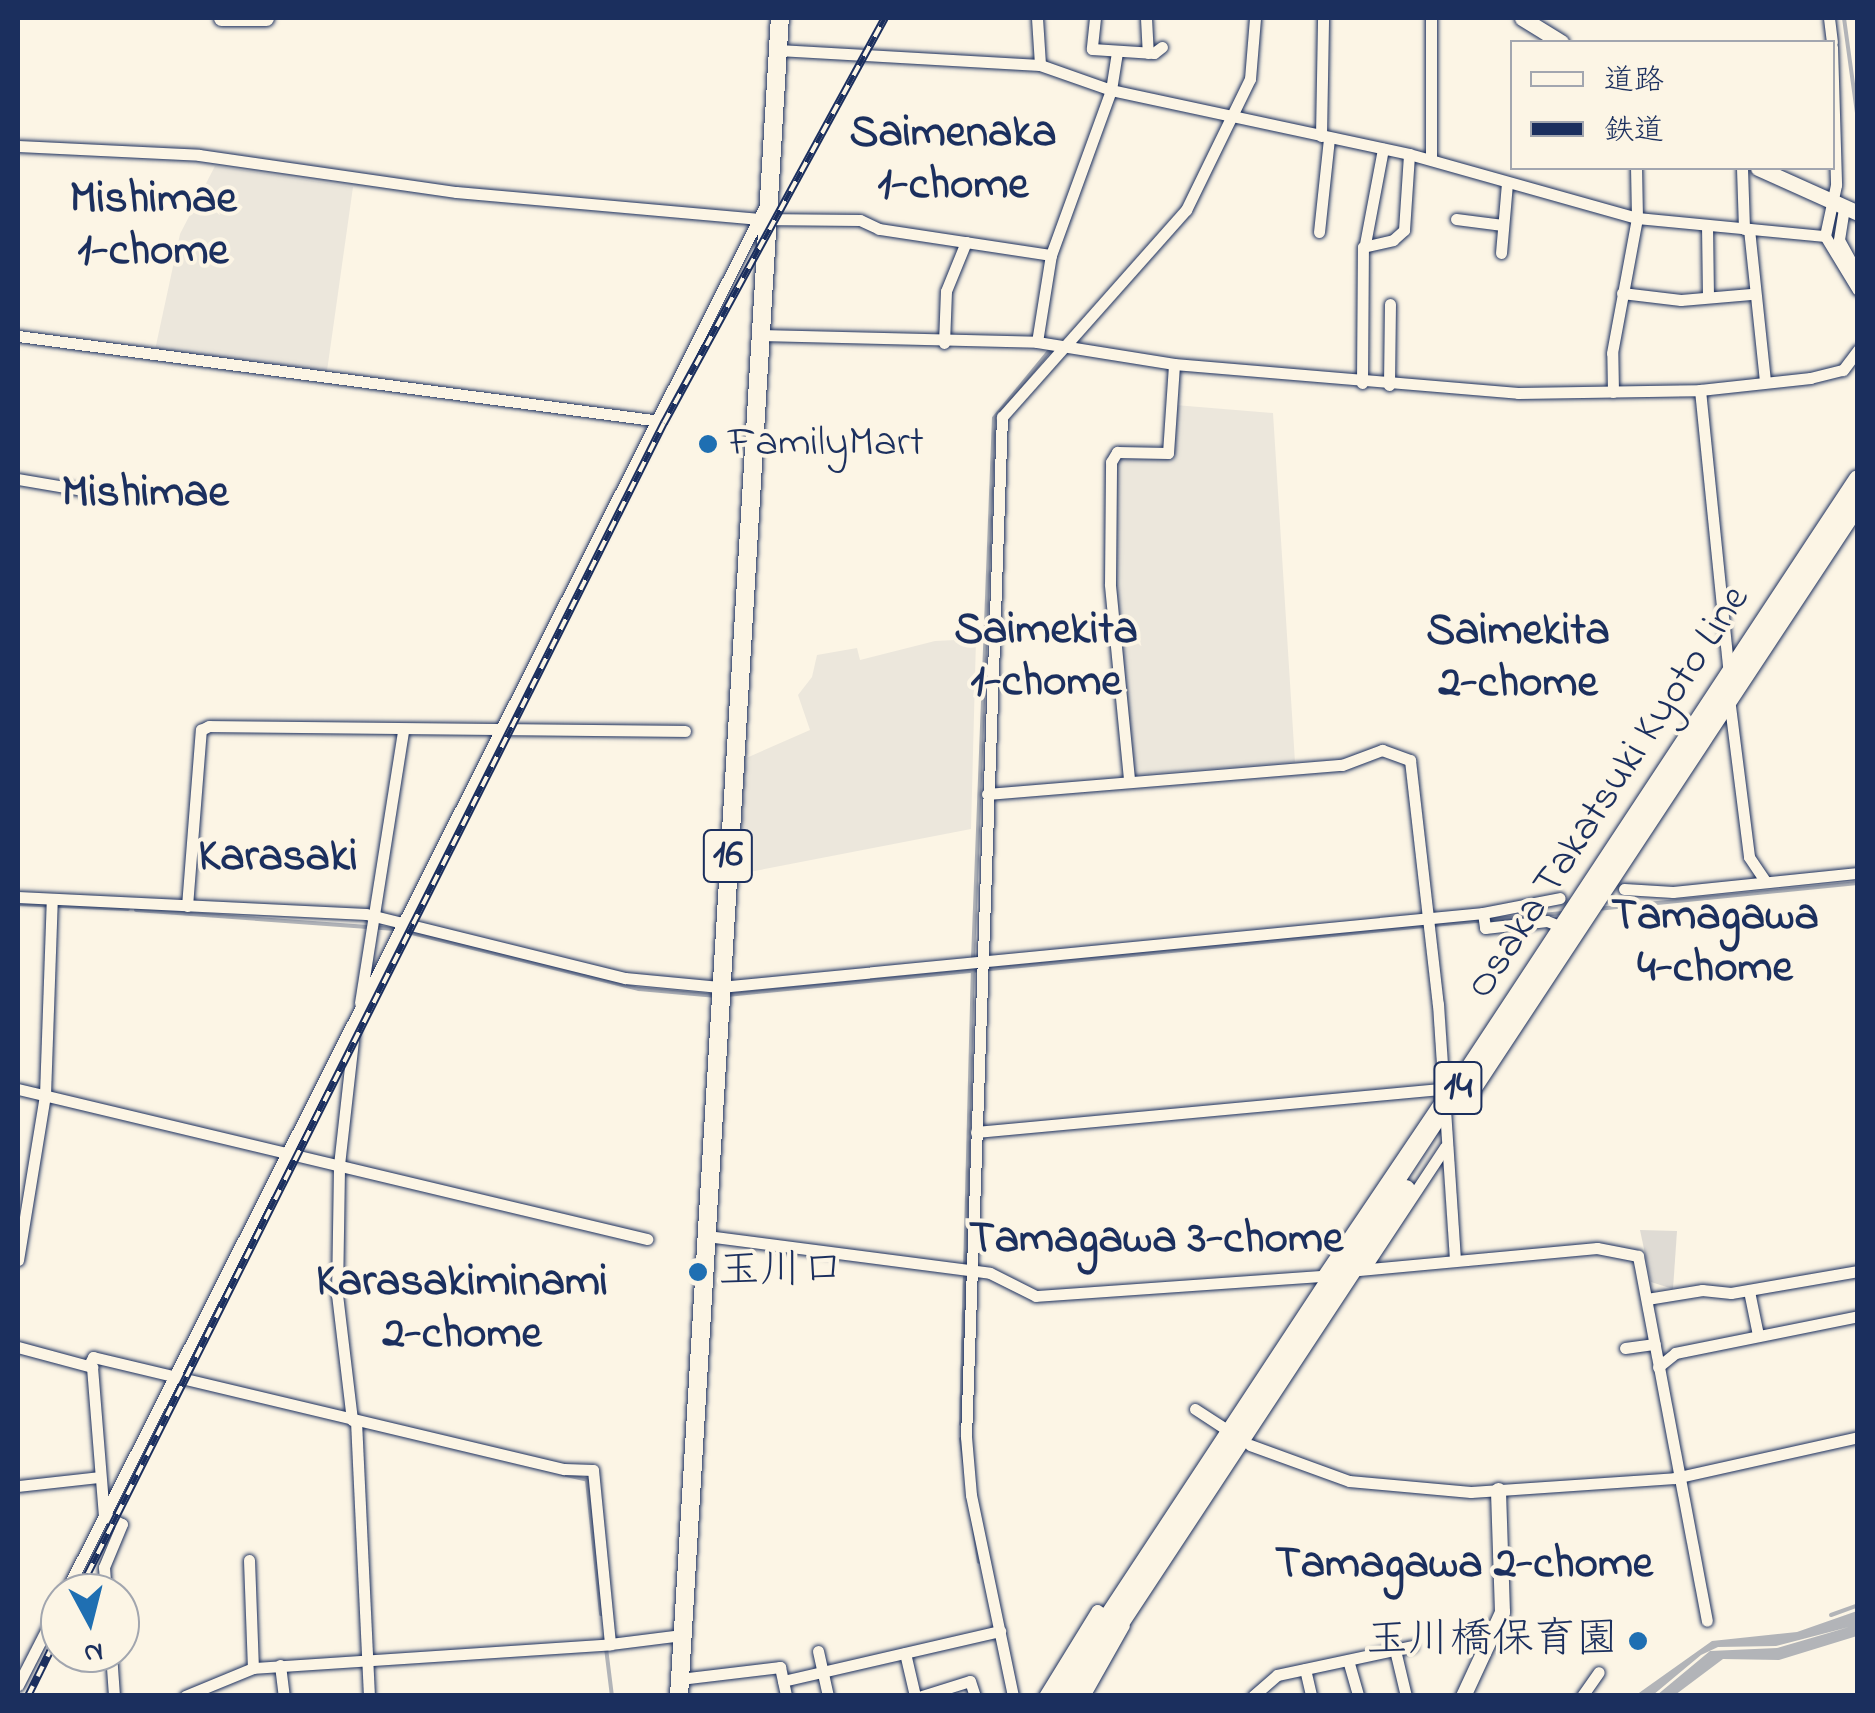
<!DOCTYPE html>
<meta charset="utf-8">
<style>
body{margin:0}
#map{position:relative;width:1875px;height:1713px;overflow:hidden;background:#fcf5e5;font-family:"Indie Flower","Klee One",sans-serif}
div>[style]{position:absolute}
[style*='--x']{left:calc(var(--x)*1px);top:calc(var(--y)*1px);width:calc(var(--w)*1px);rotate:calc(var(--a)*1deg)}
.built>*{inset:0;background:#ece7dc}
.green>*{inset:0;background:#dfdbd4}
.water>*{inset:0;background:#b2b4b8}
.stream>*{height:4px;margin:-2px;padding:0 2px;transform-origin:2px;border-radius:2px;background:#b2b4b8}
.roads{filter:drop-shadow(0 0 2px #1b2f5e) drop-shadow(0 0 2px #1b2f5e)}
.street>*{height:11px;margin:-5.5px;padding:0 5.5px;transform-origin:5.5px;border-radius:5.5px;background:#fcf5e5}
.secondary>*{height:15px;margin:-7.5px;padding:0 7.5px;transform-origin:7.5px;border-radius:7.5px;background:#fcf5e5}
.primary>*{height:18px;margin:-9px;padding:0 9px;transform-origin:9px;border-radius:9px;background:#fcf5e5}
.rail>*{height:8px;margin-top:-4px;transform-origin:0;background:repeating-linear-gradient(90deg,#fcf5e5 0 11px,#1b2f5e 0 22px);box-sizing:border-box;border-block:2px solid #1b2f5e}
.dots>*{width:28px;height:28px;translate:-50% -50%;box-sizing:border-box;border:5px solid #fcf5e5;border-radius:50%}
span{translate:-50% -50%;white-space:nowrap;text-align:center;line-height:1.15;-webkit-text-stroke:8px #fcf5e5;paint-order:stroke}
.shield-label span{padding:2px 8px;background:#fcf5e5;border:2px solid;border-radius:8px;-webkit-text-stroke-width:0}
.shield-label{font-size:40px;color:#1b2f5e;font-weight:700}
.poi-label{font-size:42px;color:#1b2f5e}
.left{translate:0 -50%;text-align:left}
.right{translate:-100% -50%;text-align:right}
.street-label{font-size:42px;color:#1b2f5e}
.neighbourhood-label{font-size:45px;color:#1b2f5e;font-weight:700}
.frame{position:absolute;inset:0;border:20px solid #1b2f5e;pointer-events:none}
.legend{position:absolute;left:1510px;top:40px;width:325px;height:130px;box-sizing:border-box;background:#fcf5e5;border:2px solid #a2a6af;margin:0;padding:12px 18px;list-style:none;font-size:30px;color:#1b2f5e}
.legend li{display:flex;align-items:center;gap:20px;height:50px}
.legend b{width:50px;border:2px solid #a2a6af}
.north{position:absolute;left:40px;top:1573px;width:100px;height:100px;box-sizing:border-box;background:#fcf5e5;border:2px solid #a2a6af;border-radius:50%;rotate:173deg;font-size:28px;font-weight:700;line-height:40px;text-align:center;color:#1b2f5e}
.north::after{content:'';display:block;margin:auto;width:35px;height:45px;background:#1f6fb2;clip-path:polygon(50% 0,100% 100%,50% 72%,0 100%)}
</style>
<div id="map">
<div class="built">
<i style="clip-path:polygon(215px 166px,353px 187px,327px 371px,155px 350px,180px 234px)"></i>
<i style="clip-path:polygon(1175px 405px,1273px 413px,1295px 762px,1132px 775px,1115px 593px,1115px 463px,1122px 455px,1173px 457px)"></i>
<i style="clip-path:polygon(976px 639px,971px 829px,739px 874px,744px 759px,810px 730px,798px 695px,812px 677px,817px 655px,857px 648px,860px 660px,935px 641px)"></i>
</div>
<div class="green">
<i style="clip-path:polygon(1640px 1230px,1677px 1231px,1673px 1289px,1651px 1282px)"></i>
</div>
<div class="water">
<i style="clip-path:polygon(1857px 1611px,1857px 1636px,1779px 1660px,1723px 1659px,1675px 1695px,1657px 1695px,1710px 1651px,1777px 1648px,1849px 1627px,1776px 1646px,1718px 1647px,1701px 1655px,1653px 1695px,1636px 1695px,1712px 1641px,1797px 1632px)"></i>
</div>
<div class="stream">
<i style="--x:1844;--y:18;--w:103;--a:82.2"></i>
<i style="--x:18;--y:904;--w:110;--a:2.6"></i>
<i style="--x:1597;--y:909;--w:262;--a:-5.7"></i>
<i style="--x:136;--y:910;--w:260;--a:4.2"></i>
<i style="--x:1433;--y:925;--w:131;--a:-5.3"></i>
<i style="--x:404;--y:931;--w:242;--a:13.9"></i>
<i style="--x:639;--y:989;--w:78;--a:5.1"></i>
<i style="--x:973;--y:959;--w:541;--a:-87.78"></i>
<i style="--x:994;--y:418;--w:88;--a:-50.5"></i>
<i style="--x:727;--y:995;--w:700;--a:-5.65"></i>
<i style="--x:961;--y:1424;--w:455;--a:-88.5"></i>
<i style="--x:961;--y:1439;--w:124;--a:81.7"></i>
<i style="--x:562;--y:1474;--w:26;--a:13"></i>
<i style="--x:587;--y:1480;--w:135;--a:84"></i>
<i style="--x:1831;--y:1615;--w:29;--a:-20"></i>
<i style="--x:606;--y:1648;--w:48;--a:82.9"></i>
</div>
<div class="roads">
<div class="street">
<i style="--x:1037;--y:18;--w:47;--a:86.3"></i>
<i style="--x:1095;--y:18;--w:31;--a:96"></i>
<i style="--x:1092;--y:49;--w:62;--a:3.7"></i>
<i style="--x:1154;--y:53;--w:10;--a:-37"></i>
<i style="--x:1146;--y:18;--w:35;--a:87"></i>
<i style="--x:1431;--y:18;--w:141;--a:90"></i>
<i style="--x:1829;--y:18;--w:24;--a:83"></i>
<i style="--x:1832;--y:47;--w:138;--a:88.3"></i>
<i style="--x:1836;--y:185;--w:52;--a:102.2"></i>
<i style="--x:1825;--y:236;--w:63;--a:58.6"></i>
<i style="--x:778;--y:50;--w:262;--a:3.3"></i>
<i style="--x:1040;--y:65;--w:75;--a:19.4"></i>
<i style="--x:1111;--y:90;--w:305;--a:12.1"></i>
<i style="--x:1409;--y:154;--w:237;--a:15.7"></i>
<i style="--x:1637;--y:218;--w:189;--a:5.5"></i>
<i style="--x:1321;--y:136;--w:118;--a:-89"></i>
<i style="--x:18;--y:146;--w:181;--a:2.8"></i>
<i style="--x:199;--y:155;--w:260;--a:8.2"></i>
<i style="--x:456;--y:192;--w:302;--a:5.1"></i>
<i style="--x:757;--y:219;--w:103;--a:0.6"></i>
<i style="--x:860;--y:220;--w:21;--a:25"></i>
<i style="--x:879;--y:229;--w:174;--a:8.6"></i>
<i style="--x:1742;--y:168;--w:61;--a:88.1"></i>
<i style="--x:1844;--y:208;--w:32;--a:99"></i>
<i style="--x:1839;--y:240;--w:39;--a:61"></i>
<i style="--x:1456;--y:219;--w:47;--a:7.3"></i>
<i style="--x:1707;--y:225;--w:70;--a:89.2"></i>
<i style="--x:1749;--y:229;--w:154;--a:84"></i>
<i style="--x:1319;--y:232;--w:95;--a:-83.9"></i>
<i style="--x:1365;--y:244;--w:97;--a:-79.3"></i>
<i style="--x:1501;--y:253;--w:70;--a:-85.1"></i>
<i style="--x:1622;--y:293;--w:59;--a:6.8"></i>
<i style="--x:1681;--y:300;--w:70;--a:-4.9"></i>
<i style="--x:760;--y:335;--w:277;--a:1.4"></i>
<i style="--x:1037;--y:342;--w:139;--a:9.1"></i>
<i style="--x:1174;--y:364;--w:345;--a:4.8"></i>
<i style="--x:1518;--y:393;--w:182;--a:-0.9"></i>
<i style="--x:1700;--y:390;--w:111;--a:-6.2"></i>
<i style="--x:1810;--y:378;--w:34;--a:-14"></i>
<i style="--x:1843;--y:370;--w:25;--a:-53"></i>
<i style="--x:18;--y:336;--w:641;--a:7.54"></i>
<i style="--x:1037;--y:342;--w:88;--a:-80.9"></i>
<i style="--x:1051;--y:255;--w:176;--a:-70"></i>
<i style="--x:1111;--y:90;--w:36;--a:-81"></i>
<i style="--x:944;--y:343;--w:52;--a:-87.8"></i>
<i style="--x:946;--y:291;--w:53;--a:-67.8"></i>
<i style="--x:1362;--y:383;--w:136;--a:-89.6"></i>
<i style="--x:1363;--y:247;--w:31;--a:-13"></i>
<i style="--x:1393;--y:240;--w:15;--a:-42"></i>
<i style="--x:1404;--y:230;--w:76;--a:-86.2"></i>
<i style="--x:1389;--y:385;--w:81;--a:-89.3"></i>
<i style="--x:1700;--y:390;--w:286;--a:84.2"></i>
<i style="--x:1613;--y:392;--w:39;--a:-91"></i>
<i style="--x:1612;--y:353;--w:137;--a:-79.5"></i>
<i style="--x:1637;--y:218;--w:50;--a:-91.1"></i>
<i style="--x:18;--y:479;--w:83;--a:9.7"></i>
<i style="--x:1729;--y:698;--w:160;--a:82.8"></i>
<i style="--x:1749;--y:857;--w:30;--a:56"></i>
<i style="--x:1129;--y:779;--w:196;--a:-95.6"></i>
<i style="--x:1110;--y:584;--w:122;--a:-89.5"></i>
<i style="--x:1111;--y:462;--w:12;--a:-59"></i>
<i style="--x:1117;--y:452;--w:51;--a:1.1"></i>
<i style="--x:1168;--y:453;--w:89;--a:-86.1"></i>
<i style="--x:987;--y:794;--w:356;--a:-4.7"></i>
<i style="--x:1342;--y:765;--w:43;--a:-20.6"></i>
<i style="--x:1382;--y:750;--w:30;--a:20"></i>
<i style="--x:1410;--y:760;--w:246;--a:83.5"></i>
<i style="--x:1438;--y:1004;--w:254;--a:86.2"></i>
<i style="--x:1624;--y:889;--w:49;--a:3.5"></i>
<i style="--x:1673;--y:892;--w:186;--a:-5.9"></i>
<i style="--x:18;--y:897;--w:348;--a:2.8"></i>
<i style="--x:366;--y:914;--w:267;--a:13.9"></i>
<i style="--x:625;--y:978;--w:95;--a:5.4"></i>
<i style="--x:720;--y:987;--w:767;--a:-5.54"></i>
<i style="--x:1483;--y:913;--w:78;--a:-11"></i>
<i style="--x:187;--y:906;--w:177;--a:-85.5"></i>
<i style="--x:201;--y:730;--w:9;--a:-27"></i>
<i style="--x:209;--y:726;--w:476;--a:0.6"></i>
<i style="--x:1483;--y:913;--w:15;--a:82"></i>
<i style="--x:1485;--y:928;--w:62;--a:-6.4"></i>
<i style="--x:1547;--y:921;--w:16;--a:22"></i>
<i style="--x:360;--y:1003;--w:275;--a:-81"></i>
<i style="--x:18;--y:1089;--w:647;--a:13.41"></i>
<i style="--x:976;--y:1132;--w:469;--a:-5.3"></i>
<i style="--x:707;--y:1236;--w:285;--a:7.4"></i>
<i style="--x:990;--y:1273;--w:51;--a:26.6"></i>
<i style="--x:1036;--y:1296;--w:287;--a:-4"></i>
<i style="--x:1322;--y:1276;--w:215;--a:-56"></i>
<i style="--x:18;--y:1260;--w:167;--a:-80.7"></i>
<i style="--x:45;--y:1095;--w:196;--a:-88"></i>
<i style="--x:1365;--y:1268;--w:145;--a:-56.5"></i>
<i style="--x:1359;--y:1270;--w:239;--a:-5.3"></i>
<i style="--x:1597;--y:1248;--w:42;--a:11"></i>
<i style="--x:1638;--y:1256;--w:371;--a:79.3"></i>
<i style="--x:1749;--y:1291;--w:45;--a:78.4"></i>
<i style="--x:1647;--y:1299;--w:56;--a:-9.3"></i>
<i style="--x:1702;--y:1290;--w:29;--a:6"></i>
<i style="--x:1731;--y:1293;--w:129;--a:-9.8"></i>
<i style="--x:18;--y:1347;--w:77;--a:15.1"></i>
<i style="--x:92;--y:1367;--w:148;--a:85.4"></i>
<i style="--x:104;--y:1515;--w:20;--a:27"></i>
<i style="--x:122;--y:1524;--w:47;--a:112.7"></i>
<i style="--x:104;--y:1567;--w:26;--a:86"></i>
<i style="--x:1625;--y:1348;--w:30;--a:-8"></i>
<i style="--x:89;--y:1365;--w:9;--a:-63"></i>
<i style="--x:93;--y:1357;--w:484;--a:13.4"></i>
<i style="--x:564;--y:1469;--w:29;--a:2"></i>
<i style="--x:593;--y:1470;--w:175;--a:84.4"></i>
<i style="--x:610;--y:1644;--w:73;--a:-7.1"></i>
<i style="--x:1658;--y:1367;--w:22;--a:-39"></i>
<i style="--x:1675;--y:1353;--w:187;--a:-11.4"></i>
<i style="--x:1195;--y:1409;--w:35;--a:33"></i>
<i style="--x:352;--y:1420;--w:126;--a:-96.8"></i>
<i style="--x:337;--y:1295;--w:130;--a:-89.1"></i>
<i style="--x:339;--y:1165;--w:135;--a:-83.6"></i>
<i style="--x:356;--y:1421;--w:275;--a:87.3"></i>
<i style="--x:1250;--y:1445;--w:105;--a:20"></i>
<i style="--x:1349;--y:1481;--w:122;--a:5.2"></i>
<i style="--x:1471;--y:1492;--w:204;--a:-3.9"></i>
<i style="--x:1675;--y:1478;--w:188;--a:-12.6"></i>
<i style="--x:18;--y:1486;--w:82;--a:-6.3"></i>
<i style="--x:249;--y:1560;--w:108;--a:87.9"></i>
<i style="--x:65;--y:1593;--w:1556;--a:-63.22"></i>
<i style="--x:1395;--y:1650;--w:47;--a:76.6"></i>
<i style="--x:818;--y:1651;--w:46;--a:77.5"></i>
<i style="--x:111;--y:1653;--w:43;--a:86"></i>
<i style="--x:905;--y:1653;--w:44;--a:76.9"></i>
<i style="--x:1348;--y:1660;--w:37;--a:74"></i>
<i style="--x:280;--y:1665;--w:31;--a:83"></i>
<i style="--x:1305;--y:1669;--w:28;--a:77"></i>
<i style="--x:680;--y:1679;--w:101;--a:-6.8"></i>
<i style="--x:780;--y:1667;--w:30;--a:78"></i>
<i style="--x:783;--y:1681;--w:223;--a:-13"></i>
<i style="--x:18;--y:1685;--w:92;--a:-62.9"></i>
<i style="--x:185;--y:1696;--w:74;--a:-22.4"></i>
<i style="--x:253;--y:1668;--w:358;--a:-3.8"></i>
<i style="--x:922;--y:1696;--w:50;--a:-17.4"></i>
<i style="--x:970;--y:1681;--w:16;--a:72"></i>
<i style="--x:1013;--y:1696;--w:205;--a:-101.8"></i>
<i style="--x:971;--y:1495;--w:58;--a:-94.9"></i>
<i style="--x:966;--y:1437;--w:1021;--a:-87.98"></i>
<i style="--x:1002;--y:417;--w:277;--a:-48.4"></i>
<i style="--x:1186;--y:210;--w:146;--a:-64"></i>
<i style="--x:1250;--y:79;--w:61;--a:-85.3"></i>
<i style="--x:1044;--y:1696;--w:101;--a:-58.4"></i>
<i style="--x:1097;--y:1610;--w:6;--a:31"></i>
<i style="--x:1084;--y:1696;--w:81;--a:-60.6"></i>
<i style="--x:1253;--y:1696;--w:32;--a:-41"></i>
<i style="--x:1277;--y:1675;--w:138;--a:-12.1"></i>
<i style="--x:1582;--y:1696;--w:29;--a:-55"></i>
</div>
<div class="secondary">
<i style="--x:221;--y:18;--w:45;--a:0"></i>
<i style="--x:1522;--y:18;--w:46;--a:31.6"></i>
<i style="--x:1758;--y:168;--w:110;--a:24.2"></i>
<i style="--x:1463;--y:1696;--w:93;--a:-65.1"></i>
<i style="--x:1502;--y:1612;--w:122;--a:-91.9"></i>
</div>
<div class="primary">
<i style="--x:1470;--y:1092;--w:704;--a:-56.58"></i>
<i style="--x:679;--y:1696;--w:1681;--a:-86.56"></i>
<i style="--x:1056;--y:1696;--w:1457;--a:-56.62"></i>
<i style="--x:1072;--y:1696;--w:607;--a:-56.62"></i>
</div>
</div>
<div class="rail">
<i style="--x:78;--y:1593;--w:1309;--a:-63.4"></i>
<i style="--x:664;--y:423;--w:461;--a:-61.4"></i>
<i style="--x:28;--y:1696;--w:72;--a:-63.8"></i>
</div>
<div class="dots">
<i style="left:708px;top:444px;background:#1f6fb2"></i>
<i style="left:698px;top:1272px;background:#1f6fb2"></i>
<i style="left:1638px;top:1641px;background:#1f6fb2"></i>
</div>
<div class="shield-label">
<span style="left:728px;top:856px">16</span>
<span style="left:1458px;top:1088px">14</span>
</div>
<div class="poi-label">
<span class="left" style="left:728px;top:444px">FamilyMart</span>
<span class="left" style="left:718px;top:1272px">玉川口</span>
<span class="right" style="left:1618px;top:1641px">玉川橋保育園</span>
</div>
<div class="street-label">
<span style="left:1609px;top:793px;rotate:-57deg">Osaka Takatsuki Kyoto Line</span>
</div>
<div class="neighbourhood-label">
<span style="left:953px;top:161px">Saimenaka<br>1-chome</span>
<span style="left:153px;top:227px">Mishimae<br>1-chome</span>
<span style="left:145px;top:495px">Mishimae</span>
<span style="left:1046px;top:658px">Saimekita<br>1-chome</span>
<span style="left:1518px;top:659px">Saimekita<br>2-chome</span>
<span style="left:278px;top:859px">Karasaki</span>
<span style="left:1715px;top:944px">Tamagawa<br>4-chome</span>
<span style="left:1156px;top:1241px">Tamagawa 3-chome</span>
<span style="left:462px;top:1310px">Karasakiminami<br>2-chome</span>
<span style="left:1464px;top:1566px">Tamagawa 2-chome</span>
</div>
<div class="frame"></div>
<ul class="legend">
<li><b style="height:12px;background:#fcf5e5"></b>道路</li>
<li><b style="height:12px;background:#1b2f5e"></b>鉄道</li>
</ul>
<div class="north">N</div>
</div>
